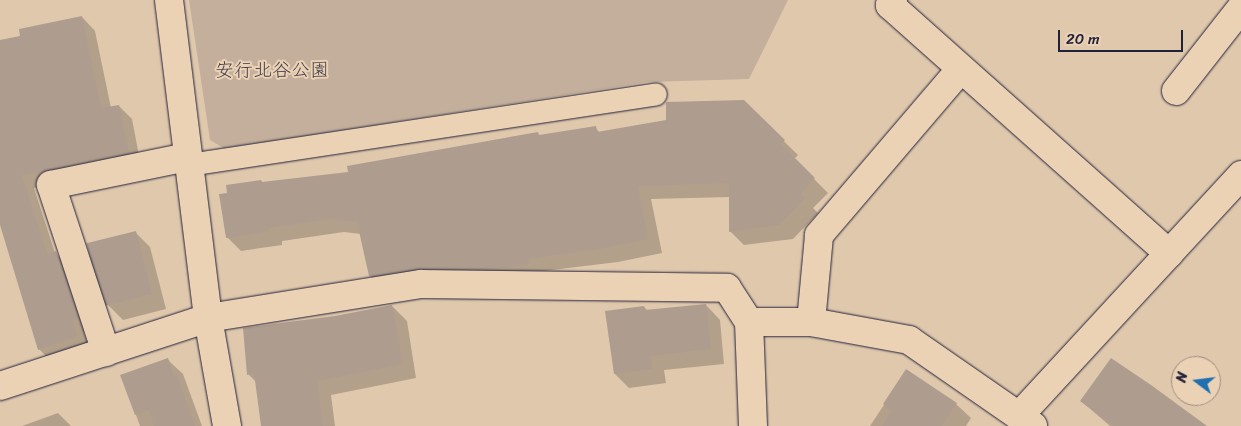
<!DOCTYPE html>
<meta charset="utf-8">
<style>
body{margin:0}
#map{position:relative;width:1241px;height:426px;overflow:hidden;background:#e0c8ad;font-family:Sriracha,"Klee One",sans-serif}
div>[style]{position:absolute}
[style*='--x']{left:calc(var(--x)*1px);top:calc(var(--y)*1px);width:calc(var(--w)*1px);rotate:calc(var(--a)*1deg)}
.green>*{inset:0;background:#c4af9c}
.shadow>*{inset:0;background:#0003}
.building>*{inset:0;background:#ae9c8f;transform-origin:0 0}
.roads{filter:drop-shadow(0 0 1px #22223b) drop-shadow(0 0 1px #22223b)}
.service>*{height:22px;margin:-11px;padding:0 11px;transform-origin:11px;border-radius:11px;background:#ecd2b4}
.minor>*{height:28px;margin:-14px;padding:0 14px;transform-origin:14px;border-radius:14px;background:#ecd2b4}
.tertiary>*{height:28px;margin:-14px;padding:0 14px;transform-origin:14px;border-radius:14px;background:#ecd2b4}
span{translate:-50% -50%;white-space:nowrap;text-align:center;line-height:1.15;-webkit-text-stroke:4px #ecd2b4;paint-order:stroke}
.park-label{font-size:19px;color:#423e4e}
.north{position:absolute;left:1171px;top:356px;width:50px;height:50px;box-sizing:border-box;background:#ecd2b4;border:1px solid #9b8c84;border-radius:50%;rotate:285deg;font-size:14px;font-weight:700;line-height:20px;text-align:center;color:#22223b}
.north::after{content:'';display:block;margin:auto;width:18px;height:22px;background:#1f6fb2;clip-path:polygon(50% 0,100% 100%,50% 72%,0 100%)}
.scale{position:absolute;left:1058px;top:30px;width:125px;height:22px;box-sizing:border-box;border:2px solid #22223b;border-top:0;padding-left:6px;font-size:15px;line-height:18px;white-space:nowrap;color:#22223b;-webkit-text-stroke:4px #ecd2b4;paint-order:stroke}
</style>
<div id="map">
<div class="green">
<i style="clip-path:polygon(189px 0,788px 0,749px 79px,648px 82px,225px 149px,210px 140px)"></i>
</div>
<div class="shadow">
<i style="clip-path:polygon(82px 17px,95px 31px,111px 108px,119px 106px,132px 119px,141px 166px,34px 188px,55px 253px,69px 266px,91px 331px,84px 333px,90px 350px,52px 362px,39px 349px,0 221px,0 41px,22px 37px)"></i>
<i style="clip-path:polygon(743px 101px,798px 155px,794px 159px,828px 193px,813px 208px,818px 213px,793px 239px,744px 245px,730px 231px,730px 197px,651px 199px,662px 253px,618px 262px,384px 290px,370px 276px,361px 234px,344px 232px,282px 241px,282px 245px,241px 251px,227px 237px,229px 194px,261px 181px,264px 183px,349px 173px,595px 127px,600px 133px,667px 121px)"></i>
<i style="clip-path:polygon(135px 232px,150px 247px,166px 309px,123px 320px,108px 305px)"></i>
<i style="clip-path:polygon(706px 305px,720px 320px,724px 364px,664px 370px,666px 383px,629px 388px,615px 374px,644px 307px,648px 311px)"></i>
<i style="clip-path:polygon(392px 306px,407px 321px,416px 378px,331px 395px,335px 426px,263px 426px,256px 382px,248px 374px,335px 317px)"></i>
<i style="clip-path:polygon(168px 360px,183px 374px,202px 426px,140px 426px,122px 376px)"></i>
<i style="clip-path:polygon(907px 370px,956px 404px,971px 418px,966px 426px,870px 426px)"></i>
<i style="clip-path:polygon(1081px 401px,1207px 426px,1110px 426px)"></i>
<i style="clip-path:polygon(58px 413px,71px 426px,22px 426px)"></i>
</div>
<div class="building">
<i style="clip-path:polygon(82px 16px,101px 108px,119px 105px,129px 153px,22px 175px,47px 254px,56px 251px,78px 318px,72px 320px,77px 336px,38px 350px,0 225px,0 40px,20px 36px,19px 29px)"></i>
<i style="clip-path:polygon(744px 100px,785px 140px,781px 144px,815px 178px,800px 194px,805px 198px,779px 225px,729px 232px,729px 183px,638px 186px,648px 239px,605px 248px,528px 259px,529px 264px,503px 269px,421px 268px,369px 276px,357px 222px,329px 219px,269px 228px,269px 231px,226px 238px,219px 194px,227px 193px,226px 185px,261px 180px,262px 182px,348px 172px,347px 166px,538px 132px,539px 135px,596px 126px,597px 132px,666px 120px,666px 102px)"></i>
<i style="left:136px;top:231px;width:65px;height:51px;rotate:76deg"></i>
<i style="clip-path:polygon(706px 304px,711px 349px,651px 356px,652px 369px,614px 374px,605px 311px,644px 306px,645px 310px)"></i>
<i style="clip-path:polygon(392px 305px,403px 364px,317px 381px,323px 426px,261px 426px,254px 373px,247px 375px,243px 328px,335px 316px)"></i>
<i style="clip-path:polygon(168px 358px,174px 376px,177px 375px,195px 426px,154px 426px,149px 410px,135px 415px,120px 375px)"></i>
<i style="clip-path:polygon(1111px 358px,1151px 385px,1207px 426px,1114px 426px,1080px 401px)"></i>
<i style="clip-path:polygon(906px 369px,957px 403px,942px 426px,882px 426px,892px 410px,883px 404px)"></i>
</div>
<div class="roads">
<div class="service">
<i style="--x:189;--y:165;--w:472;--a:-8.6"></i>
</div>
<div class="minor">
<i style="--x:893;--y:0;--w:6;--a:121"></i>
<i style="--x:890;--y:5;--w:374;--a:41.7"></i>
<i style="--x:1176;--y:91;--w:105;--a:-51.9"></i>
<i style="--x:811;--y:322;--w:87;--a:-84.7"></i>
<i style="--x:819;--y:235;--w:218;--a:-49.5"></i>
<i style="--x:106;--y:352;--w:176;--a:-108.2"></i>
<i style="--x:51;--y:185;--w:140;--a:-11.6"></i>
<i style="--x:0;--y:386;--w:219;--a:-18.1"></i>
<i style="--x:208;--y:318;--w:216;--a:-9.1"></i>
<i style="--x:421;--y:284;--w:306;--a:0.7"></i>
<i style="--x:727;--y:288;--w:40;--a:57.1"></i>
<i style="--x:1019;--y:416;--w:328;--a:-47.3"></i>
<i style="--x:753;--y:426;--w:104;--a:-92.2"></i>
<i style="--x:749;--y:322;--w:62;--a:0"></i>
<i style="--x:811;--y:322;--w:100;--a:10.4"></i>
<i style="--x:909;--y:340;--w:151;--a:34.7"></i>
</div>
<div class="tertiary">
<i style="--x:169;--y:0;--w:320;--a:83"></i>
<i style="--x:208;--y:318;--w:110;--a:80"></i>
</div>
</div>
<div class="park-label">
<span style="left:272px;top:70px">安行北谷公園</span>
</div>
<div class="north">N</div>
<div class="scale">20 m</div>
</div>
